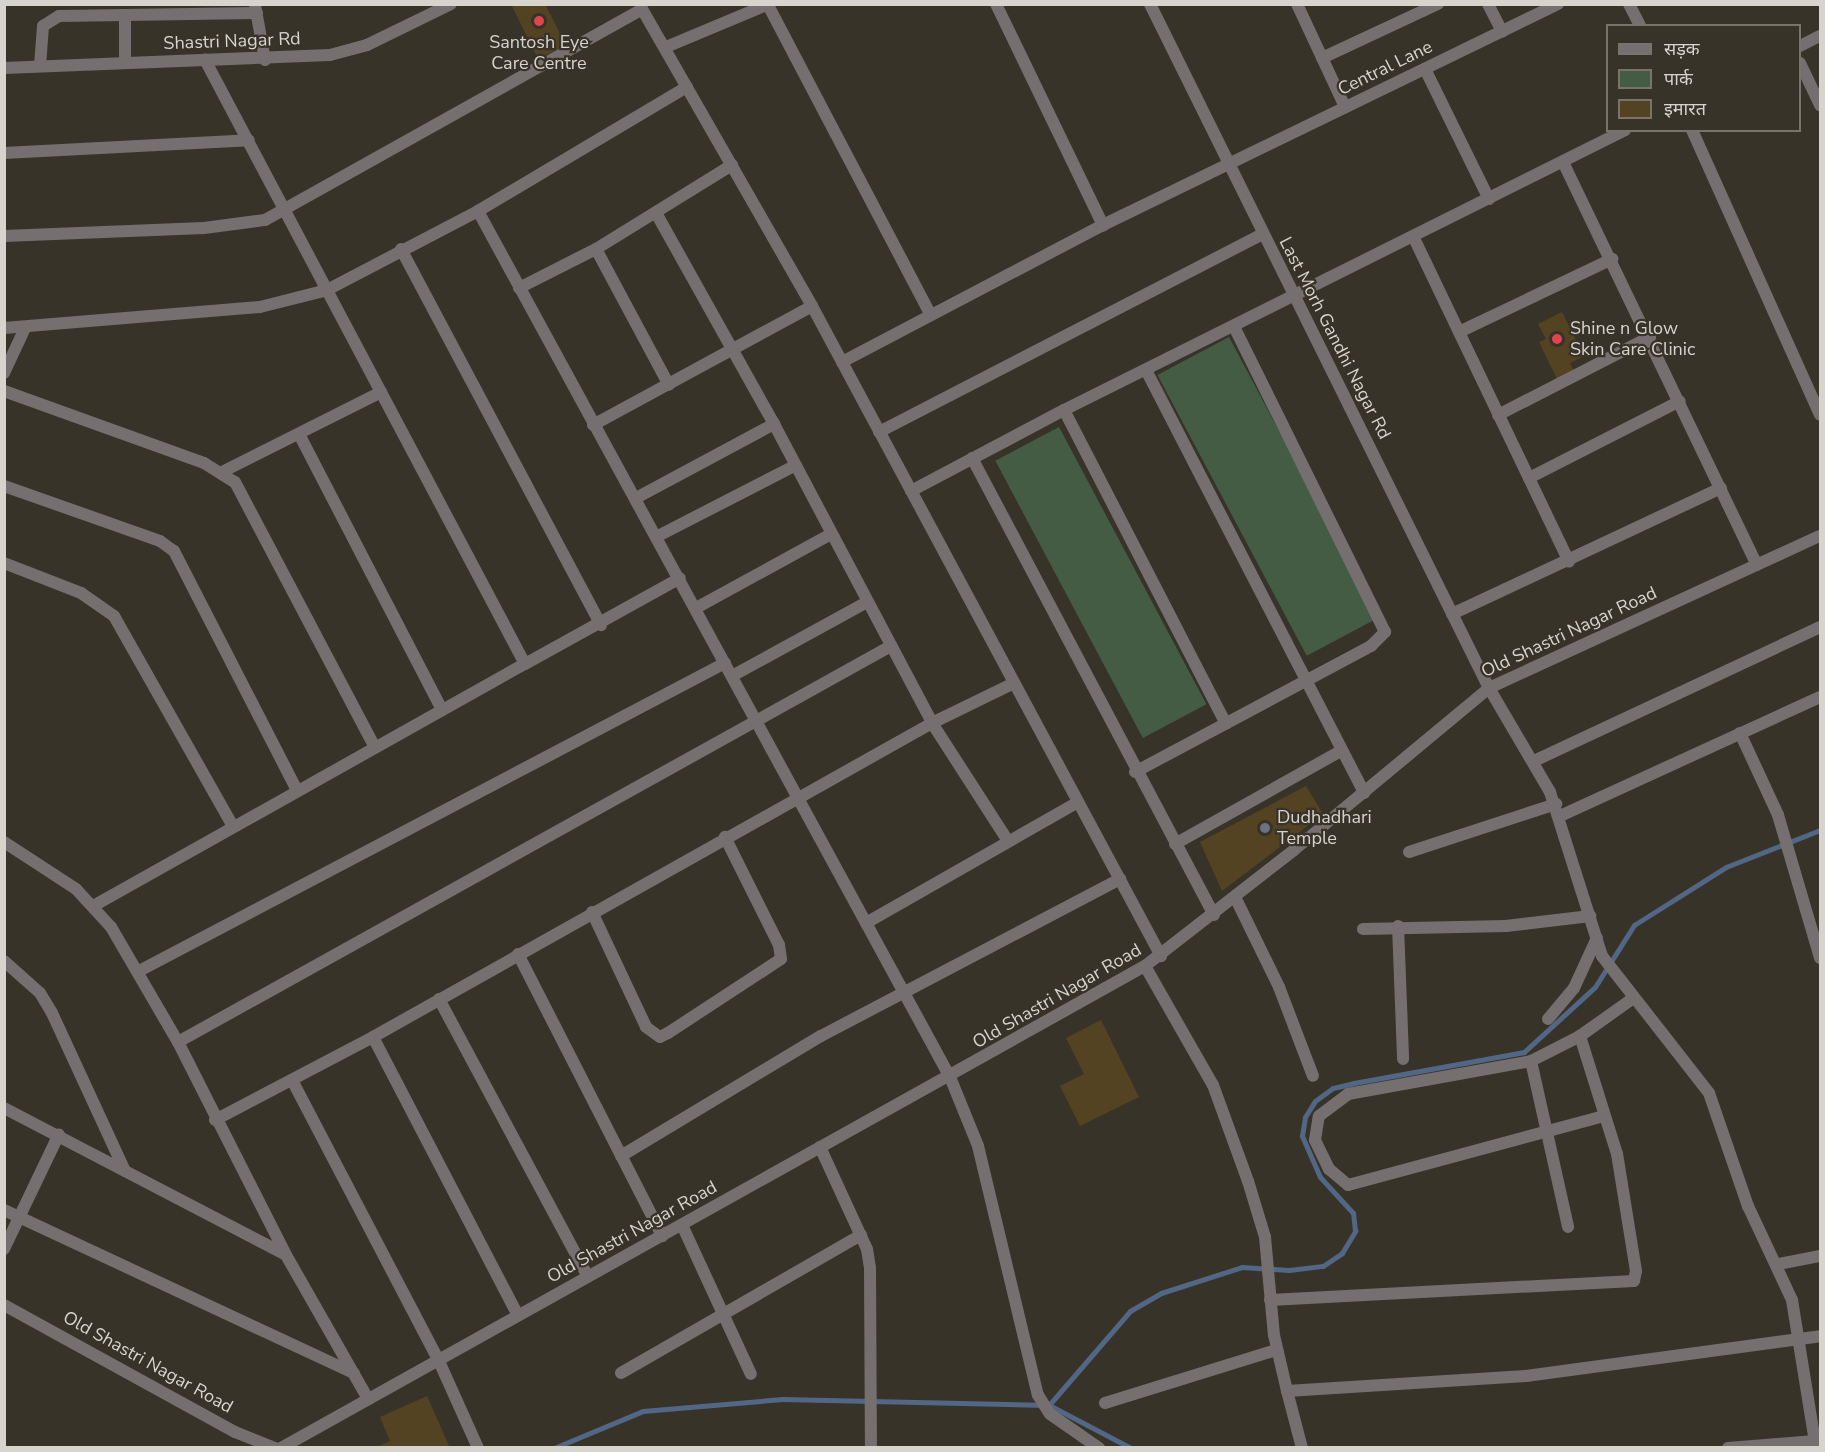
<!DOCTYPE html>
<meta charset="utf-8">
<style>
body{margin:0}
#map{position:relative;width:1825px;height:1452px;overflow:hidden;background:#383329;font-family:"Nunito Sans","Noto Sans Devanagari",sans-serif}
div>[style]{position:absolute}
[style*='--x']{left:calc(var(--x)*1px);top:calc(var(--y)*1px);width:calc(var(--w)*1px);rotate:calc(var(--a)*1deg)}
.green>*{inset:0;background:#455c44;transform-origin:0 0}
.stream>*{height:5px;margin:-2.5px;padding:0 2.5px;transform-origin:2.5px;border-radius:2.5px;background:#526785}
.building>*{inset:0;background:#544322}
.minor>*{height:12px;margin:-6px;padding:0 6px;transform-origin:6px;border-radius:6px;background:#766f70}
.tertiary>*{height:12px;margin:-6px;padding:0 6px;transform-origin:6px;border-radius:6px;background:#766f70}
.dots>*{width:16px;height:16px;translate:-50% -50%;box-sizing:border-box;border:3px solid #383329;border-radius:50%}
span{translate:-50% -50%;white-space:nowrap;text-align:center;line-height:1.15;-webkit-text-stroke:4.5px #383329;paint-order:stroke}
.street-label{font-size:18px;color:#d7d3cd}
.poi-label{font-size:18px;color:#d7d3cd}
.left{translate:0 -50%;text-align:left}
.frame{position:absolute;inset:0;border:6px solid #d7d3cd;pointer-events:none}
.legend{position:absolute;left:1606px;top:24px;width:195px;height:108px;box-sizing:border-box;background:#383329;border:2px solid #78736b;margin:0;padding:8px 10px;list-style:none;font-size:18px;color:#d7d3cd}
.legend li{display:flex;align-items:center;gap:12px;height:30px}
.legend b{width:30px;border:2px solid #78736b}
</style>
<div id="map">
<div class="green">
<i style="left:1229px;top:337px;width:318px;height:81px;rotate:62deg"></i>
<i style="left:1059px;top:427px;width:314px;height:72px;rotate:62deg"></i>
</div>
<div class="stream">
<i style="--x:1049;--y:1405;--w:124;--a:-49.2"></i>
<i style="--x:1130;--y:1311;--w:36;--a:-30"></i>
<i style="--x:1161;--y:1293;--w:85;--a:-17.8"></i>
<i style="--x:1242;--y:1267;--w:47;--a:3.7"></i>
<i style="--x:1289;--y:1270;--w:34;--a:-7"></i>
<i style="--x:1323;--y:1266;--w:23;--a:-34"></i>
<i style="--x:1342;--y:1253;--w:26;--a:-59"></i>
<i style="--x:1355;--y:1231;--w:18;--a:-96"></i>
<i style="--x:1353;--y:1213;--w:49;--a:-132.5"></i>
<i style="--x:1320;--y:1177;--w:45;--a:-113.7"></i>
<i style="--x:1302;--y:1136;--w:19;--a:-81"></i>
<i style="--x:1305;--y:1117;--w:19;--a:-58"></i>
<i style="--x:1315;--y:1101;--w:22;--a:-36"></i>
<i style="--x:1333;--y:1088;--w:22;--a:-13"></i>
<i style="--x:1354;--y:1083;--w:173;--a:-10.3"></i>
<i style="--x:1524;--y:1052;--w:96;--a:-42.5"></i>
<i style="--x:1595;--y:987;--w:73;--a:-57.8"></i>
<i style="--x:1634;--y:925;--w:109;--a:-32.2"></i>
<i style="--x:1726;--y:867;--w:101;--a:-21.5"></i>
<i style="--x:554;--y:1448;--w:96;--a:-22.6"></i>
<i style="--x:643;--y:1411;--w:140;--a:-4.9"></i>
<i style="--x:782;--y:1399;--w:267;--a:1.3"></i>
<i style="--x:1049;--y:1405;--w:93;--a:27.7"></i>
</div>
<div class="building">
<i style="clip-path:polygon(511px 4px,545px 4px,566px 45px,538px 59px)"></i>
<i style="clip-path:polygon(1562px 312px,1584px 356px,1570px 363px,1574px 371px,1557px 379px,1539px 342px,1546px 339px,1538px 324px)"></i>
<i style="clip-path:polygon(1306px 786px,1323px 814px,1222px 891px,1200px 842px)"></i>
<i style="clip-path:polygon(1101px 1020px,1139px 1097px,1080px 1126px,1060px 1086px,1084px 1074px,1066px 1038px)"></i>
<i style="clip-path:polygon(427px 1396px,450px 1448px,375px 1448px,390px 1441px,380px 1417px)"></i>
</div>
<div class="minor">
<i style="--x:996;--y:4;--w:246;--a:64.2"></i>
<i style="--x:1297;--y:4;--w:114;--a:65"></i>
<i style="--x:1488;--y:4;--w:31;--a:63"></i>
<i style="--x:1629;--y:4;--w:25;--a:63"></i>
<i style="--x:255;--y:5;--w:56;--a:79.7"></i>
<i style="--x:768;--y:5;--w:349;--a:62.3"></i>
<i style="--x:1800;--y:46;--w:22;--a:-27"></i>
<i style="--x:666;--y:47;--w:112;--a:-22.7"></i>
<i style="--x:1322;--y:58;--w:128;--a:-25"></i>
<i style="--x:125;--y:63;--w:48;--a:-90"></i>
<i style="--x:1800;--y:63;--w:47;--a:64.5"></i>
<i style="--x:40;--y:66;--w:40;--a:-85.7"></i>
<i style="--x:43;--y:26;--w:19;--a:-32"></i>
<i style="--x:59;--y:16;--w:198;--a:-0.9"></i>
<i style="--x:1425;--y:69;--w:145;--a:63.8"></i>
<i style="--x:1692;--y:130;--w:312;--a:65.8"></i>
<i style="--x:4;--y:153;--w:245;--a:-3"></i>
<i style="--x:1563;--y:162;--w:447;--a:64.3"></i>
<i style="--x:478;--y:211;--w:986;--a:61.41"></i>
<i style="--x:950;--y:1077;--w:74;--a:67.9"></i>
<i style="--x:978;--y:1146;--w:256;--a:76.5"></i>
<i style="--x:1038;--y:1395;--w:22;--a:58"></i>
<i style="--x:1050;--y:1414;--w:60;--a:34.8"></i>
<i style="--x:4;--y:236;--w:200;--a:-2.3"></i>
<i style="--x:204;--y:228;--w:62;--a:-7.5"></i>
<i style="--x:265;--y:220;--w:432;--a:-29.2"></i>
<i style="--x:642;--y:9;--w:342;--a:60.2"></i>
<i style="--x:812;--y:306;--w:738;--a:61.77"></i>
<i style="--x:1413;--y:236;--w:361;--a:64.4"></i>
<i style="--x:401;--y:249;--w:426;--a:62"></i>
<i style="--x:596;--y:249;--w:154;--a:61.8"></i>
<i style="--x:519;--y:288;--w:86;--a:-26.9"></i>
<i style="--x:596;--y:249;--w:160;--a:-31.7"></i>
<i style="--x:4;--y:328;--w:257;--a:-4.7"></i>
<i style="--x:260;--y:307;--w:69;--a:-14.2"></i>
<i style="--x:327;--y:290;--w:170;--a:-27.6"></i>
<i style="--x:478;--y:211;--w:243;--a:-30.7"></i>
<i style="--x:1459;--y:332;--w:170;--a:-25.5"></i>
<i style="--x:842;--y:362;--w:295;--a:-27.7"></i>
<i style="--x:1103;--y:225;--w:506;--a:-25.91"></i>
<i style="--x:1146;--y:370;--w:476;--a:62.7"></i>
<i style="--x:4;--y:373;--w:50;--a:-65"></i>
<i style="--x:4;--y:391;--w:213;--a:19.8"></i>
<i style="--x:204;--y:463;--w:36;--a:32"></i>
<i style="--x:235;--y:482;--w:300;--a:62.2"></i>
<i style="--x:1064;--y:410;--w:353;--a:62.7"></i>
<i style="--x:1498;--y:415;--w:171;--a:-27.2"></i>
<i style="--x:774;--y:424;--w:338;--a:62.1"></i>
<i style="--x:932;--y:723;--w:91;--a:-26"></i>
<i style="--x:593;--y:425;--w:249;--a:-28.5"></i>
<i style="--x:879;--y:432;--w:431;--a:-27.3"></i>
<i style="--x:299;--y:434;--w:311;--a:62.6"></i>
<i style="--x:972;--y:458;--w:517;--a:62.1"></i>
<i style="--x:222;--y:472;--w:178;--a:-26.7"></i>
<i style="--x:1529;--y:478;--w:169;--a:-27"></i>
<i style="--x:4;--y:486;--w:165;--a:19.4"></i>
<i style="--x:160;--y:541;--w:17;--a:36"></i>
<i style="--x:174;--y:551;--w:269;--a:62.8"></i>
<i style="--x:911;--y:491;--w:173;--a:-27.9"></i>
<i style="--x:1064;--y:410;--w:627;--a:-26.52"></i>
<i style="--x:636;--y:498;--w:157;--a:-28.2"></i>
<i style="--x:774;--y:424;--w:242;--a:-119.2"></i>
<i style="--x:656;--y:537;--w:157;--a:-27.2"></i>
<i style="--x:4;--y:563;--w:83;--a:21.3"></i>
<i style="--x:81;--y:593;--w:40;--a:34.9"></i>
<i style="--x:114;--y:616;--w:241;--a:60.5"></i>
<i style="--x:696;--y:608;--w:154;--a:-28.7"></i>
<i style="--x:1452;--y:614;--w:297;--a:-25.1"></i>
<i style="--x:525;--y:664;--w:177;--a:-29"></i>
<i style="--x:732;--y:676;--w:154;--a:-28.7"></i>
<i style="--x:1740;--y:733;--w:90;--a:65.1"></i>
<i style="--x:1778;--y:815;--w:149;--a:73.6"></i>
<i style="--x:1534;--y:761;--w:316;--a:-25.1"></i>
<i style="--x:1135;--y:772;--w:268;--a:-28.1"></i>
<i style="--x:1371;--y:646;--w:20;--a:-45"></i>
<i style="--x:1385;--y:632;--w:341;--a:-116.3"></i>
<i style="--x:1560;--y:816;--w:286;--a:-24.6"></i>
<i style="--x:4;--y:842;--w:86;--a:33.1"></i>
<i style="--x:76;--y:889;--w:52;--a:47.4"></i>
<i style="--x:111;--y:927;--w:133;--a:59.8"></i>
<i style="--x:178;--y:1042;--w:239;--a:63.1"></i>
<i style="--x:286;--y:1255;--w:166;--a:60.3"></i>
<i style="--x:1175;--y:844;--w:190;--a:-29.3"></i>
<i style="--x:1409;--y:852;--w:155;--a:-18.1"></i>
<i style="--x:1235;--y:897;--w:100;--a:63.9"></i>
<i style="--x:1279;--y:987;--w:95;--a:69.1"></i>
<i style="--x:95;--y:905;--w:493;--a:-29.3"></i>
<i style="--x:525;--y:664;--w:684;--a:-117.91"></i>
<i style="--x:592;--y:912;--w:127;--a:64.8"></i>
<i style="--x:646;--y:1027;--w:17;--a:36"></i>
<i style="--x:660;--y:1037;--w:9;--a:-27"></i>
<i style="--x:668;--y:1033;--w:135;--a:-33.2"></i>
<i style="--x:781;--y:959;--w:14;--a:-98"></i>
<i style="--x:779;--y:945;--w:121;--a:-116.6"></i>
<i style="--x:866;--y:923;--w:244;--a:-29.7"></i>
<i style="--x:1398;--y:926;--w:133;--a:87.8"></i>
<i style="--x:1363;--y:929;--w:143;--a:-1.2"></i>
<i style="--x:1506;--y:926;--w:85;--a:-6.8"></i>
<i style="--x:518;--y:954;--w:317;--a:62.9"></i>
<i style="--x:4;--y:961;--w:48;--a:41.6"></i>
<i style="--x:40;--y:993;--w:23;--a:59"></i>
<i style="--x:52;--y:1013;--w:174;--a:65.2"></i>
<i style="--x:1145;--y:966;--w:137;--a:60.3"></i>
<i style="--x:1213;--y:1085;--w:102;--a:70"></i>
<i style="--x:1248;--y:1181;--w:59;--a:73.1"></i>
<i style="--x:1265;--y:1237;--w:98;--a:84.8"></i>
<i style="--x:1274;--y:1335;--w:57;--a:76.9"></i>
<i style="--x:139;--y:971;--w:662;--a:-27.73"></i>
<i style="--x:439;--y:999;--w:315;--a:61.8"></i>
<i style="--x:1548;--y:1019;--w:40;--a:-50"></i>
<i style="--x:1574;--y:988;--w:55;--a:-65.3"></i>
<i style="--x:373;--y:1037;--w:641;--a:-29.32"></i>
<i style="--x:932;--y:723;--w:140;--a:57.2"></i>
<i style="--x:178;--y:1042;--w:816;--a:-29.05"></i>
<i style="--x:1531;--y:1061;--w:170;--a:77.4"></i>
<i style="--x:292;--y:1080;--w:315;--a:62.4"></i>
<i style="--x:438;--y:1359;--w:98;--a:65.8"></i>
<i style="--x:4;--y:1108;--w:317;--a:27.5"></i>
<i style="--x:1604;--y:1116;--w:265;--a:164.9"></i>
<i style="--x:1348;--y:1185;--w:25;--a:-140"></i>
<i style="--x:1329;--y:1169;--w:32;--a:-116"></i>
<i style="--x:1315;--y:1140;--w:24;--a:-81"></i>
<i style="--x:1319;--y:1116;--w:36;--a:-37"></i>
<i style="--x:1348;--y:1094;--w:186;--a:-10.2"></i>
<i style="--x:1531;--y:1061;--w:55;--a:-27"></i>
<i style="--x:1580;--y:1036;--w:64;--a:-35.4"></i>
<i style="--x:215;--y:1120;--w:178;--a:-27.7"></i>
<i style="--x:373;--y:1037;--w:314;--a:62.5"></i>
<i style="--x:820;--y:1147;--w:112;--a:65.3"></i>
<i style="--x:867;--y:1249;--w:19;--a:81"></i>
<i style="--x:870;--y:1268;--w:180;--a:89.7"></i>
<i style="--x:621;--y:1156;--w:233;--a:-31"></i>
<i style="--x:821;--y:1036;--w:338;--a:-27.7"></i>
<i style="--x:4;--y:1210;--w:386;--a:25"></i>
<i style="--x:682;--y:1225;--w:164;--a:65.2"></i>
<i style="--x:4;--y:1249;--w:127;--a:-64.4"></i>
<i style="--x:1778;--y:1264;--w:43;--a:-10.8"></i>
<i style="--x:1270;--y:1300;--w:364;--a:-3"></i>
<i style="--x:1634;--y:1281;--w:10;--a:-79"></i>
<i style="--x:1636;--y:1271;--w:119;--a:-99.2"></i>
<i style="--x:1617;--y:1154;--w:124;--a:-107.4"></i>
<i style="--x:621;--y:1373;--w:277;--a:-29.9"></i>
<i style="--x:1105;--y:1403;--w:179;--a:-17.2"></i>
<i style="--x:1302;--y:1448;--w:59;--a:-104.7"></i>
<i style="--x:1287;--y:1391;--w:239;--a:-3.6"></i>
<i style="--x:1526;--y:1376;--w:297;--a:-7.7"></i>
<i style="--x:1728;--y:1448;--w:87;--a:-4.6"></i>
</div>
<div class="tertiary">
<i style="--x:1150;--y:4;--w:763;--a:63.64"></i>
<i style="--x:1489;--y:688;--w:121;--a:59.6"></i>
<i style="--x:1550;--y:792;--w:172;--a:72.4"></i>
<i style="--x:1602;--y:956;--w:174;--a:52"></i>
<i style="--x:1709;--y:1093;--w:120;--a:71"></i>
<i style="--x:1748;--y:1206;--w:104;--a:64.9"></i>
<i style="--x:1792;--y:1300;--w:150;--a:80.8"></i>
<i style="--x:4;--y:68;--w:326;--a:-2.3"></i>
<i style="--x:330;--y:55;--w:38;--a:-15"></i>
<i style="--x:367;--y:45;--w:93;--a:-26"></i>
<i style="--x:4;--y:1305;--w:264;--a:28.8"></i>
<i style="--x:235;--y:1432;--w:43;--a:21.8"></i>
<i style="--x:281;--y:1448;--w:989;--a:-29.16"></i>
<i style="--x:1145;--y:966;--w:189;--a:-37.9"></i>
<i style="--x:1294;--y:850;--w:254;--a:-39.7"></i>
<i style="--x:1489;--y:688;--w:364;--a:-24.7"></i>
</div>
<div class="dots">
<i style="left:539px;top:21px;background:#e0444e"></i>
<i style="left:1557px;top:339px;background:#e0444e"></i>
<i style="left:1265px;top:828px;background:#6b7280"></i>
</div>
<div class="street-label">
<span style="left:232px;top:41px;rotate:-2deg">Shastri Nagar Rd</span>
<span style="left:1385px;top:68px;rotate:-26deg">Central Lane</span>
<span style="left:1335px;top:338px;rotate:63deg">Last Morh Gandhi Nagar Rd</span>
<span style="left:1569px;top:632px;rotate:-25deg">Old Shastri Nagar Road</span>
<span style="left:1057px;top:996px;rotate:-30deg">Old Shastri Nagar Road</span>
<span style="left:632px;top:1232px;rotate:-29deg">Old Shastri Nagar Road</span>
<span style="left:148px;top:1362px;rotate:29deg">Old Shastri Nagar Road</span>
</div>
<div class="poi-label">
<span style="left:539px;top:53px">Santosh Eye<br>Care Centre</span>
<span class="left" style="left:1570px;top:339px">Shine n Glow<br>Skin Care Clinic</span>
<span class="left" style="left:1277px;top:828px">Dudhadhari<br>Temple</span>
</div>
<div class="frame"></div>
<ul class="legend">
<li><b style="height:8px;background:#766f70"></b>सड़क</li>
<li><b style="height:16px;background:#455c44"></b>पार्क</li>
<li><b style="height:16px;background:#544322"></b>इमारत</li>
</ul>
</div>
